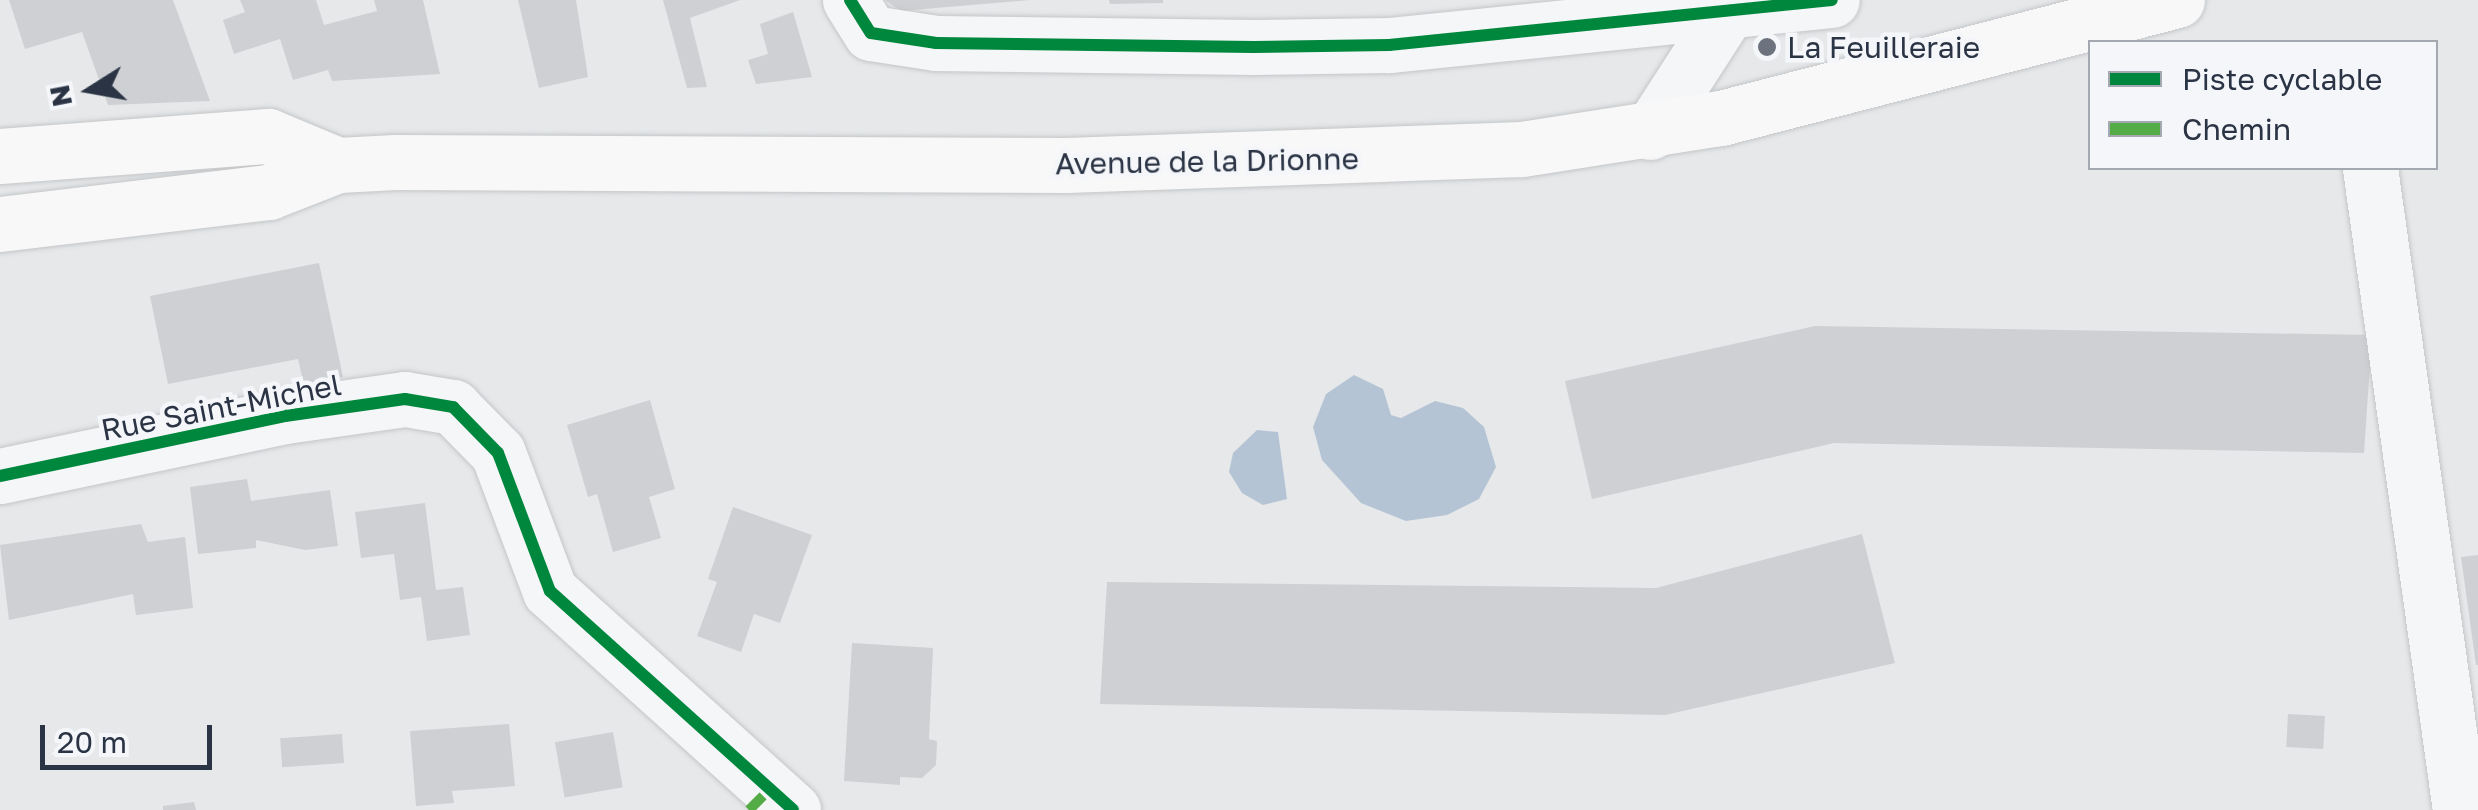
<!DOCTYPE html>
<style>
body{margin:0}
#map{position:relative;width:2478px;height:810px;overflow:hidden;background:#e6e8ea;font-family:"Golos Text",sans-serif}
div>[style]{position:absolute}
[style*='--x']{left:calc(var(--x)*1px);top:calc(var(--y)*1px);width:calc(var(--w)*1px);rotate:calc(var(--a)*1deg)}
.water>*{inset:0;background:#b4c4d5}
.building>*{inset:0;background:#ced0d3;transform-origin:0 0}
.roads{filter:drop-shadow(0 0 2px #c4c6c8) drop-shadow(0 0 2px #c4c6c8)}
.minor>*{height:55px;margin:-27.5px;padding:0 27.5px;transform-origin:27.5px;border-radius:27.5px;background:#f5f6f7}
.major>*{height:55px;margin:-27.5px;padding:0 27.5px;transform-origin:27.5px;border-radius:27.5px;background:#f8f8f8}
.quiet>*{height:10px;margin-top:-5px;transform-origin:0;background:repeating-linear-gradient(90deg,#54ac47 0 20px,transparent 0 30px)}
.cycleway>*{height:12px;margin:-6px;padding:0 6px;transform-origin:6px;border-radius:6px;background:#00873e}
.dots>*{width:28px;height:28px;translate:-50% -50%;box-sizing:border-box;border:5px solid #f4f6f9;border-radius:50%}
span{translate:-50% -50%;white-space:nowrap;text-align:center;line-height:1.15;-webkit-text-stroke:9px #f4f6f9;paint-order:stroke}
.poi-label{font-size:30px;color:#2b3445}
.left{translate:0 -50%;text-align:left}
.street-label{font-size:30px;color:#2b3445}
.legend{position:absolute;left:2088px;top:40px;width:350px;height:130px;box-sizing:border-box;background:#f4f6f9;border:2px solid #a4a8b1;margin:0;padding:12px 18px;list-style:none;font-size:30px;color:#2b3445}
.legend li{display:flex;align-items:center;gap:20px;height:50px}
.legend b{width:50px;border:2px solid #a4a8b1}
.north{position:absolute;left:40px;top:40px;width:100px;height:100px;-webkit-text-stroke:8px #f4f6f9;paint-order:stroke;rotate:259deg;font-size:28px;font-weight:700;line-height:40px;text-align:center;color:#2b3445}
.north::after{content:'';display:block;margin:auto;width:35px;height:45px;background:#2b3445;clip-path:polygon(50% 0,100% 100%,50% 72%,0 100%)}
.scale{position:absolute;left:40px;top:725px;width:172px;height:45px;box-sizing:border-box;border:5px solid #2b3445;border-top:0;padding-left:12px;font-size:30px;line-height:35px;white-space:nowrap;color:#2b3445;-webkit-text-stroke:8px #f4f6f9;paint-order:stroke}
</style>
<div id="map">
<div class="water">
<i style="clip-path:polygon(1354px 375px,1383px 389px,1391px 415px,1401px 418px,1435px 401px,1463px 408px,1484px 427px,1496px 467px,1479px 499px,1447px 515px,1406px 521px,1361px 503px,1322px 460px,1313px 427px,1326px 394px)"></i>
<i style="clip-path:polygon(1257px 430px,1278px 432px,1287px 499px,1263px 505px,1242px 493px,1229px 472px,1233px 453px)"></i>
</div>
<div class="building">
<i style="clip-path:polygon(9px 0,173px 0,210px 101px,108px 105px,82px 32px,25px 49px)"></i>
<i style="clip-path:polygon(240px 0,316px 0,324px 25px,377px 11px,374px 0,423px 0,440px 74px,332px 81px,328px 70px,293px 80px,280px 39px,234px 54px,223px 20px,245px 12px)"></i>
<i style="clip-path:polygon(518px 0,576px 0,588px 77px,539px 88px)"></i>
<i style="clip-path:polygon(663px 0,740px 0,690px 18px,707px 87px,687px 88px)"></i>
<i style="clip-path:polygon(885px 0,1030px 0,901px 11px)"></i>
<i style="clip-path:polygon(1109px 0,1163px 0,1163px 3px,1110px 4px)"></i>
<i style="clip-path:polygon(793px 12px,812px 77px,756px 84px,748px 60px,768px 54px,760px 24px)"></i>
<i style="clip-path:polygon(319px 263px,343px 377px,304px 385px,298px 359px,168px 384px,150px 296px)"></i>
<i style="clip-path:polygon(1815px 326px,2372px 335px,2364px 453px,1834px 443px,1592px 499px,1565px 381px)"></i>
<i style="clip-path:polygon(650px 400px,675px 489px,649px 497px,661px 538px,613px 552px,597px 494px,588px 497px,567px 425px)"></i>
<i style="clip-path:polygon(247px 479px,251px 501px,330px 490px,338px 546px,305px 550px,256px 540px,256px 548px,198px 554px,190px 487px)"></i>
<i style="clip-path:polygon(425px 503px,436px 590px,463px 587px,470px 635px,427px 641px,421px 597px,400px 600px,394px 554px,361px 558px,355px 512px)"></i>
<i style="clip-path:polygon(733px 507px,812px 535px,780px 623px,754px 614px,741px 652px,697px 636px,717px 582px,708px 579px)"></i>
<i style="clip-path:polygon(141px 524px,148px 542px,185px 537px,193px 608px,136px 615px,133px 594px,9px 620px,0 545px)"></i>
<i style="clip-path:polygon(1862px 534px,1895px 663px,1665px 715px,1100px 704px,1107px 582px,1656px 588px)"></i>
<i style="clip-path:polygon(2478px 555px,2478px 665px,2476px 665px,2461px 557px)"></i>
<i style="clip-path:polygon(852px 643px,933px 648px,929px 739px,937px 741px,936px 765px,922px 778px,900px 777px,900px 785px,844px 781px)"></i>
<i style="left:2288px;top:714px;width:37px;height:33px;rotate:3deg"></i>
<i style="clip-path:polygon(509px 724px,515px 786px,452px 791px,454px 803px,416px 806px,410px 731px)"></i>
<i style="left:613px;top:732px;width:56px;height:59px;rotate:80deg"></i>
<i style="left:342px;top:734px;width:29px;height:62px;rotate:86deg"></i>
<i style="clip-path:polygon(194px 802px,196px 810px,163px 810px,163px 806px)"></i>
</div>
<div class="roads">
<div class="minor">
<i style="--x:850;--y:0;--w:39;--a:58"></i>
<i style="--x:871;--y:33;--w:66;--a:8.7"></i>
<i style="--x:936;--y:43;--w:318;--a:0.7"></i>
<i style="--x:1254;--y:47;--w:135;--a:-0.8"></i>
<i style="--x:1389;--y:45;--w:445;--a:-5.8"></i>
<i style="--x:1650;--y:132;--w:157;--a:-57.2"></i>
<i style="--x:2370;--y:168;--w:648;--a:82.02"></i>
<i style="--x:0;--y:476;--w:291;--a:-11.9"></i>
<i style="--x:285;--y:416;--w:121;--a:-8.1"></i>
<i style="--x:405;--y:399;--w:49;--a:9.5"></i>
<i style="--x:453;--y:407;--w:64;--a:45.6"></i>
<i style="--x:498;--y:453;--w:147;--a:69.4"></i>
<i style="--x:550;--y:591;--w:327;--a:42"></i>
</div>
<div class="major">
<i style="--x:0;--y:156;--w:269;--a:-4.3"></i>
<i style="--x:268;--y:136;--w:76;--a:22.5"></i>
<i style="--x:0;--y:224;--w:271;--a:-6.8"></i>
<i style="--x:269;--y:192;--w:74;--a:-21.4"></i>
<i style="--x:338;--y:165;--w:57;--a:-3"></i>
<i style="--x:395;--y:162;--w:671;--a:0.26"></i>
<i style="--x:1066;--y:165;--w:456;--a:-2"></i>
<i style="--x:1522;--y:149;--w:201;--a:-8.9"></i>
<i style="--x:1721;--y:118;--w:471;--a:-14.5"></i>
</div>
</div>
<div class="quiet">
<i style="--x:749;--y:810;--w:30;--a:-45"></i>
</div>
<div class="cycleway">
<i style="--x:850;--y:0;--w:39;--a:58"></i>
<i style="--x:871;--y:33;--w:66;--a:8.7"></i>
<i style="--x:936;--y:43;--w:318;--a:0.7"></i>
<i style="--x:1254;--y:47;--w:135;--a:-0.8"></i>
<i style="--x:1389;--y:45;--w:445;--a:-5.8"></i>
<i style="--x:0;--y:476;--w:291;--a:-11.9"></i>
<i style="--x:285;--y:416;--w:121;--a:-8.1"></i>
<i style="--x:405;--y:399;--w:49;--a:9.5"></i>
<i style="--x:453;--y:407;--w:64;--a:45.6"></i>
<i style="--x:498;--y:453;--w:147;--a:69.4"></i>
<i style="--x:550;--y:591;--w:327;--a:42"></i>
</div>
<div class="dots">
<i style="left:1767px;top:47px;background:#6c737f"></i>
</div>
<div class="poi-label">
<span class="left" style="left:1787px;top:47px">La Feuilleraie</span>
</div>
<div class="street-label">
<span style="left:1207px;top:161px;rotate:-1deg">Avenue de la Drionne</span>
<span style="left:221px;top:407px;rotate:-11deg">Rue Saint-Michel</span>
</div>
<ul class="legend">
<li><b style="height:12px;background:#00873e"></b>Piste cyclable</li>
<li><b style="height:12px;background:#54ac47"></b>Chemin</li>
</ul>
<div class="north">N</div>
<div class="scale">20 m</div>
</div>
